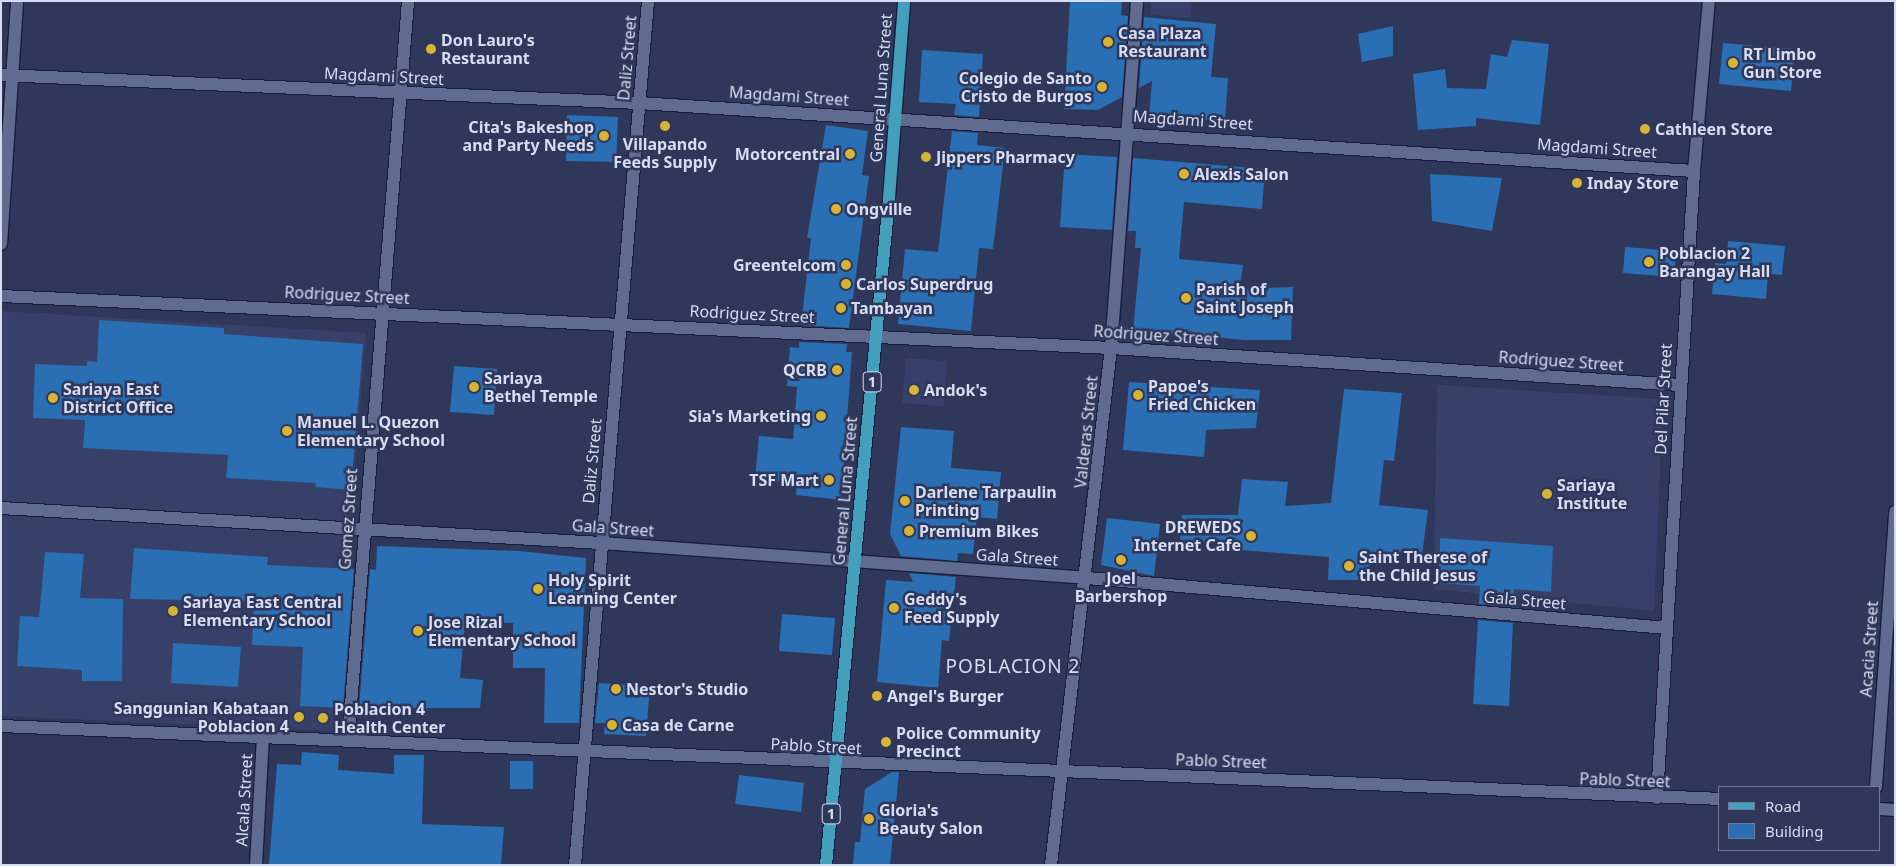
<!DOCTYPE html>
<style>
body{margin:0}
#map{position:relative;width:1896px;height:866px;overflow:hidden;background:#2f385a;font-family:"Noto Sans",sans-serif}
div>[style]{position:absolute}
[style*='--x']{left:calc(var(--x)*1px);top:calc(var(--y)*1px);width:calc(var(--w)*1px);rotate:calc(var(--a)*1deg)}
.built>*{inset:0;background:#364069}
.building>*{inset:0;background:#2a6eb4}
.roads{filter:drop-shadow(1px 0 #171e3e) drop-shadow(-1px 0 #171e3e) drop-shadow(0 1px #171e3e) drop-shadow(0 -1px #171e3e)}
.minor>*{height:12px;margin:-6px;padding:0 6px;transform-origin:6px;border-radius:6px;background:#606b90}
.primary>*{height:12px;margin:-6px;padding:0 6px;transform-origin:6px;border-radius:6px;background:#439fbc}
.dots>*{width:14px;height:14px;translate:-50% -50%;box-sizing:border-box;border:2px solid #2f385a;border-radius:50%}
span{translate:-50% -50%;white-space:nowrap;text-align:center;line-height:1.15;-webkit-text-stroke:5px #2f385a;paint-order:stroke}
.shield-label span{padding:1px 4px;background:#2f385a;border:1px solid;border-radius:4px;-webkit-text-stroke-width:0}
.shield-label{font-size:15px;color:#d6ddf2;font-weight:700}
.poi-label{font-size:16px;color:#d6ddf2;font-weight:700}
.left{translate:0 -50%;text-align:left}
.right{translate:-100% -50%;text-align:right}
.street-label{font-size:16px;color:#d6ddf2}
.quarter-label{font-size:19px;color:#d6ddf2;letter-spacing:1px}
.frame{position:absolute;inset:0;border:2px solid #d6ddf2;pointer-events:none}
.legend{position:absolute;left:1718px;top:786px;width:162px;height:65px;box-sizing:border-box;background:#2f385a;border:1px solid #727a97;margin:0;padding:6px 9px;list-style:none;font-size:15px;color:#d6ddf2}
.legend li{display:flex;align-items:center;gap:10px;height:25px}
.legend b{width:25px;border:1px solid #727a97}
</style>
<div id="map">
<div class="built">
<div style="clip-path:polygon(1151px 1px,1191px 1px,1190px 18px,1150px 15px)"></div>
<div style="clip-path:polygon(1px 311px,366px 333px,334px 731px,1px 716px)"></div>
<div style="clip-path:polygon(906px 358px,947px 361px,944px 406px,902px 403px)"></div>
<div style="clip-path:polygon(1437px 385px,1663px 399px,1654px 611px,1434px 589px)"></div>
</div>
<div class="building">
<div style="clip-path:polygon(1070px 1px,1122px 1px,1121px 15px,1128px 16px,1122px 97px,1098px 110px,1064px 109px)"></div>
<div style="clip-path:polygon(1144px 17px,1216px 24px,1211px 77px,1228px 78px,1225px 121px,1149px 116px,1152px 81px,1139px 88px)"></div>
<div style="clip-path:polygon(1393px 26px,1393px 56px,1362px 62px,1358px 34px)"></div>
<div style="clip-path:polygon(1512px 40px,1549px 44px,1540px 125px,1476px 118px,1476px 126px,1418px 130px,1413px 74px,1445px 69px,1447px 88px,1486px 89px,1491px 54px,1507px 57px)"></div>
<div style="clip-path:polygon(1723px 43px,1795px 49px,1791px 91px,1719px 84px)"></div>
<div style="clip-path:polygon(922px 50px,983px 54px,979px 117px,954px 115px,956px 104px,919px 102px)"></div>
<div style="clip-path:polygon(567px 115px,618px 117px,616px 162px,566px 161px)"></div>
<div style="clip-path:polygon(826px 125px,868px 131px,862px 175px,869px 176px,849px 328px,801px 325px,811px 238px,807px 238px)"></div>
<div style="clip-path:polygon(952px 131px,978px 133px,977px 145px,1005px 148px,993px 249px,979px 248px,971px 331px,898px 324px,905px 249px,938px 252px)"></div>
<div style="clip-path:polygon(1065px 154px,1117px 157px,1112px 230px,1060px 227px)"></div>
<div style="clip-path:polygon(1133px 158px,1265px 169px,1262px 209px,1184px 202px,1179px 259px,1243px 265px,1240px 289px,1293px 287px,1291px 340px,1244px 340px,1133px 330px,1141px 248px,1135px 248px,1136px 231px,1128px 231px)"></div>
<div style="clip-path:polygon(1430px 174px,1502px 178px,1492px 231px,1432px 221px)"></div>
<div style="clip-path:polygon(1728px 241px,1785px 246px,1782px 275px,1768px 274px,1766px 299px,1712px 294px,1715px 263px,1726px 264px)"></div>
<div style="clip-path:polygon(1625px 247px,1676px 251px,1674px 277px,1623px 273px)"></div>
<div style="clip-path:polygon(99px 320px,224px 328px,224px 334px,363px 344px,351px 490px,315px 487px,316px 483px,226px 478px,228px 455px,83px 448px,85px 420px,33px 418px,35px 364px,87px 366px,87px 361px,97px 362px)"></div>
<div style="clip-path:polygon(799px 342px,847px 344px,846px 352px,852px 352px,841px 500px,796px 495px,797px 483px,755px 479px,759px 436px,793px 439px,797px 387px,787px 386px,790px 347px,799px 348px)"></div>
<div style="clip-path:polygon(454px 366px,497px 369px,494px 415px,450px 412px)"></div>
<div style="clip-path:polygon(1129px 382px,1260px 390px,1256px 428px,1206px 430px,1204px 457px,1123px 450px)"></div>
<div style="clip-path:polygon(1344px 389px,1402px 393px,1394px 461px,1384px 460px,1379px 505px,1428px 510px,1422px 555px,1370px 553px,1369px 580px,1328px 580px,1329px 557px,1242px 550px,1242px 543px,1180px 540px,1182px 515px,1238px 515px,1242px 479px,1288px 482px,1285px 506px,1331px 503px)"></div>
<div style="clip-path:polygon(901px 427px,954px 431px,951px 468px,1001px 472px,997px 519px,977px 517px,973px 554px,958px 553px,957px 561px,901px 556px,890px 534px)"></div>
<div style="clip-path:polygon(1107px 518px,1160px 524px,1154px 576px,1101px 565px)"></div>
<div style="clip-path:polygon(1440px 538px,1553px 546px,1551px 592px,1514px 589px,1513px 607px,1479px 604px,1480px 586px,1439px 583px)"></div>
<div style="clip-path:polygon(377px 546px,519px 551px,586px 558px,579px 723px,544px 723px,545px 668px,513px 668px,513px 623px,465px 622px,460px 678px,483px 680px,480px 708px,359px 708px,370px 569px,376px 570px)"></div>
<div style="clip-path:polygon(134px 548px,268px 557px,267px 565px,354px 569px,343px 708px,300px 706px,303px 647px,252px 645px,254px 601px,130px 599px)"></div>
<div style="clip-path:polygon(45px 552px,84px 554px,80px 598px,123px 599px,122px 681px,82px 681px,82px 670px,17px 666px,20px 616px,39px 617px)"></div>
<div style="clip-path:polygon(909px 573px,956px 577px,949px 641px,942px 640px,938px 688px,877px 682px,886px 580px,913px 582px)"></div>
<div style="clip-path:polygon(782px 614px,835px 618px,832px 655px,779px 651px)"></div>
<div style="clip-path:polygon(1478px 620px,1513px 623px,1509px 706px,1473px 704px)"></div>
<div style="clip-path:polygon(173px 643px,241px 647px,238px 687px,171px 683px)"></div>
<div style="clip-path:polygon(599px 683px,650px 686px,646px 736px,604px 734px,605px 723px,595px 723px)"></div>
<div style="clip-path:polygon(302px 752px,339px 755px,338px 770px,394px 774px,394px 755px,424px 755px,422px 824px,504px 827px,501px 865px,269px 865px,277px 764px,301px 765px)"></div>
<div style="clip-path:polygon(510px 761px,533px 761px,533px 789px,510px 789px)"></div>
<div style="clip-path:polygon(892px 772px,899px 772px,890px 865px,853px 865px,855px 842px,860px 842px,865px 789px)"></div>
<div style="clip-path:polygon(739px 775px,804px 783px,801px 812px,735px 804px)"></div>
</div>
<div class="roads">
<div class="minor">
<div style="--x:1;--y:75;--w:639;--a:2.51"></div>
<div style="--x:639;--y:103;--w:1057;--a:3.69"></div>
<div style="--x:1;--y:244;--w:244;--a:-86.2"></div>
<div style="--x:1;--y:296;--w:1111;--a:2.68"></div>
<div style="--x:1111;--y:348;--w:570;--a:3.72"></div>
<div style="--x:1;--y:508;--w:601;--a:3.34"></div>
<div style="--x:601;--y:543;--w:487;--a:4.1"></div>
<div style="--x:1087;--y:578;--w:582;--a:4.93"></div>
<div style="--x:1;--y:726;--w:1721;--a:2.43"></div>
<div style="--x:348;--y:741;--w:742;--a:-85.36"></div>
<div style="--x:1876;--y:787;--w:276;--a:-86"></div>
<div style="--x:1657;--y:798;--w:628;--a:-86.62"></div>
<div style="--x:1694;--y:171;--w:171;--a:-85"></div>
<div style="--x:1880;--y:809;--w:15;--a:4"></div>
<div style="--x:256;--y:865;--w:128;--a:-86.9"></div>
<div style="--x:575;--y:865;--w:867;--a:-85.17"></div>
<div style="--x:1051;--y:865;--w:520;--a:-83.38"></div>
<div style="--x:1111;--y:348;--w:348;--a:-85.7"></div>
</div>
<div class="primary">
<div style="--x:826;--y:865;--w:670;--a:-84.6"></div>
<div style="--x:889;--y:198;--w:198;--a:-85.6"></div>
</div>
</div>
<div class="dots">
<div style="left:1108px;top:42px;background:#d8b434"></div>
<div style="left:431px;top:49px;background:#d8b434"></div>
<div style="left:1733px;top:63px;background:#d8b434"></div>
<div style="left:1102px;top:87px;background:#d8b434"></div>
<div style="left:665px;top:126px;background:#d8b434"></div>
<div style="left:1645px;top:129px;background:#d8b434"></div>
<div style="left:604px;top:136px;background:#d8b434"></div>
<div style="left:850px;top:154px;background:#d8b434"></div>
<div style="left:926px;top:157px;background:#d8b434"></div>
<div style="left:1184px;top:174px;background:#d8b434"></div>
<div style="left:1577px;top:183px;background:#d8b434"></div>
<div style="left:836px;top:209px;background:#d8b434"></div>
<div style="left:1649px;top:262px;background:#d8b434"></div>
<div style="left:846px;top:265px;background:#d8b434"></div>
<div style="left:846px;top:284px;background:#d8b434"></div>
<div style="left:1186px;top:298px;background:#d8b434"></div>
<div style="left:841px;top:308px;background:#d8b434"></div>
<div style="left:837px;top:370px;background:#d8b434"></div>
<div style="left:474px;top:387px;background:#d8b434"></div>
<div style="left:914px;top:390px;background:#d8b434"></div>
<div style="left:1138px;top:395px;background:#d8b434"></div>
<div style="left:53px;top:398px;background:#d8b434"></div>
<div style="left:821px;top:416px;background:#d8b434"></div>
<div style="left:287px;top:431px;background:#d8b434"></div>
<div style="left:829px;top:480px;background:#d8b434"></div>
<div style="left:1547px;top:494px;background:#d8b434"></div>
<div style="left:905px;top:501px;background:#d8b434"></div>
<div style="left:909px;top:531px;background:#d8b434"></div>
<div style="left:1251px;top:536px;background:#d8b434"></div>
<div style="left:1121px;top:560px;background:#d8b434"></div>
<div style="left:1349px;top:566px;background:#d8b434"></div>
<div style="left:538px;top:589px;background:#d8b434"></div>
<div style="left:894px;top:608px;background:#d8b434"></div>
<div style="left:173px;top:611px;background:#d8b434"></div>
<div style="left:418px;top:631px;background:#d8b434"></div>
<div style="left:616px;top:689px;background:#d8b434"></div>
<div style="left:877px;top:696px;background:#d8b434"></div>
<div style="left:299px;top:717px;background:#d8b434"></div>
<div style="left:323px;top:718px;background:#d8b434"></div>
<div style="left:612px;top:725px;background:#d8b434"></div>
<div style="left:886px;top:742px;background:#d8b434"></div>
<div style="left:869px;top:819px;background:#d8b434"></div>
</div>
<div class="shield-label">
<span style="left:872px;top:382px">1</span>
<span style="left:831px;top:814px">1</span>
</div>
<div class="poi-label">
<span class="left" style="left:1118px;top:42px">Casa Plaza<br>Restaurant</span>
<span class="left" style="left:441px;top:49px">Don Lauro's<br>Restaurant</span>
<span class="left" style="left:1743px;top:63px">RT Limbo<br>Gun Store</span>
<span class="right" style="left:1092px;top:87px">Colegio de Santo<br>Cristo de Burgos</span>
<span class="right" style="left:594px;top:136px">Cita's Bakeshop<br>and Party Needs</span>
<span class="left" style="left:1655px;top:129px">Cathleen Store</span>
<span style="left:665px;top:153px">Villapando<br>Feeds Supply</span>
<span class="right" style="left:840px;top:154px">Motorcentral</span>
<span class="left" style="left:936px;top:157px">Jippers Pharmacy</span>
<span class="left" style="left:1194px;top:174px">Alexis Salon</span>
<span class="left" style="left:1587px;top:183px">Inday Store</span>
<span class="left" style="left:846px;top:209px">Ongville</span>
<span class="left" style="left:1659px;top:262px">Poblacion 2<br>Barangay Hall</span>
<span class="right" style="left:836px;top:265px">Greentelcom</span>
<span class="left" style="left:856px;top:284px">Carlos Superdrug</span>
<span class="left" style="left:1196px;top:298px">Parish of<br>Saint Joseph</span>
<span class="left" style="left:851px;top:308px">Tambayan</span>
<span class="right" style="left:827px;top:370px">QCRB</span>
<span class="left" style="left:484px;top:387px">Sariaya<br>Bethel Temple</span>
<span class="left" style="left:1148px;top:395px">Papoe's<br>Fried Chicken</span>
<span class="left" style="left:63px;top:398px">Sariaya East<br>District Office</span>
<span class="left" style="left:924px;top:390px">Andok's</span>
<span class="right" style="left:811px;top:416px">Sia's Marketing</span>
<span class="left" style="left:297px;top:431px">Manuel L. Quezon<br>Elementary School</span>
<span class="right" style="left:819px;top:480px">TSF Mart</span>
<span class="left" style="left:1557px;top:494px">Sariaya<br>Institute</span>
<span class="left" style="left:915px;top:501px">Darlene Tarpaulin<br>Printing</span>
<span class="right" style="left:1241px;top:536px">DREWEDS<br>Internet Cafe</span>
<span class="left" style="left:919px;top:531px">Premium Bikes</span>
<span class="left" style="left:1359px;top:566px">Saint Therese of<br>the Child Jesus</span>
<span style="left:1121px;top:587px">Joel<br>Barbershop</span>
<span class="left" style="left:548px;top:589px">Holy Spirit<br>Learning Center</span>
<span class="left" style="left:904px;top:608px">Geddy's<br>Feed Supply</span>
<span class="left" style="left:183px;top:611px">Sariaya East Central<br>Elementary School</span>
<span class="left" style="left:428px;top:631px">Jose Rizal<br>Elementary School</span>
<span class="left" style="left:626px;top:689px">Nestor's Studio</span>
<span class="left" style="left:887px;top:696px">Angel's Burger</span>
<span class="right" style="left:289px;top:717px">Sanggunian Kabataan<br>Poblacion 4</span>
<span class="left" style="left:334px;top:718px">Poblacion 4<br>Health Center</span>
<span class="left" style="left:622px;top:725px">Casa de Carne</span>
<span class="left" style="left:896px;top:742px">Police Community<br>Precinct</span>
<span class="left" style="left:879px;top:819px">Gloria's<br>Beauty Salon</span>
</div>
<div class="street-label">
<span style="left:627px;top:58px;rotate:-85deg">Daliz Street</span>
<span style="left:384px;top:76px;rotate:3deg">Magdami Street</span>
<span style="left:881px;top:88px;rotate:-86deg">General Luna Street</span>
<span style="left:789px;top:96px;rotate:4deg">Magdami Street</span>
<span style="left:1193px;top:120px;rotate:4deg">Magdami Street</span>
<span style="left:1597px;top:148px;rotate:4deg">Magdami Street</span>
<span style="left:347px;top:295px;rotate:3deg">Rodriguez Street</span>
<span style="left:752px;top:314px;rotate:3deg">Rodriguez Street</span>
<span style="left:1156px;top:335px;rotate:4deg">Rodriguez Street</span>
<span style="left:1561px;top:361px;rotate:4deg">Rodriguez Street</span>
<span style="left:1663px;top:399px;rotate:-87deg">Del Pilar Street</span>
<span style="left:1086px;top:432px;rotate:-84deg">Valderas Street</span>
<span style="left:592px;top:461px;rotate:-85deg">Daliz Street</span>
<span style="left:845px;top:491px;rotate:-85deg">General Luna Street</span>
<span style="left:348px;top:519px;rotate:-86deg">Gomez Street</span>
<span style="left:613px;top:528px;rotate:4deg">Gala Street</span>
<span style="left:1017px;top:557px;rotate:4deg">Gala Street</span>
<span style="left:1525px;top:600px;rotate:5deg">Gala Street</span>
<span style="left:1869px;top:649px;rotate:-86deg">Acacia Street</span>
<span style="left:816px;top:746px;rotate:3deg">Pablo Street</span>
<span style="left:1221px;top:761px;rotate:2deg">Pablo Street</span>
<span style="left:1625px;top:780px;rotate:2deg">Pablo Street</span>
<span style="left:244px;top:800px;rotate:-87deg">Alcala Street</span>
</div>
<div class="quarter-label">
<span style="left:1013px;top:667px">POBLACION 2</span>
</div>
<div class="frame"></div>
<ul class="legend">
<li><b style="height:6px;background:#439fbc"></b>Road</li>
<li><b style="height:14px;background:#2a6eb4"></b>Building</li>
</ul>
</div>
